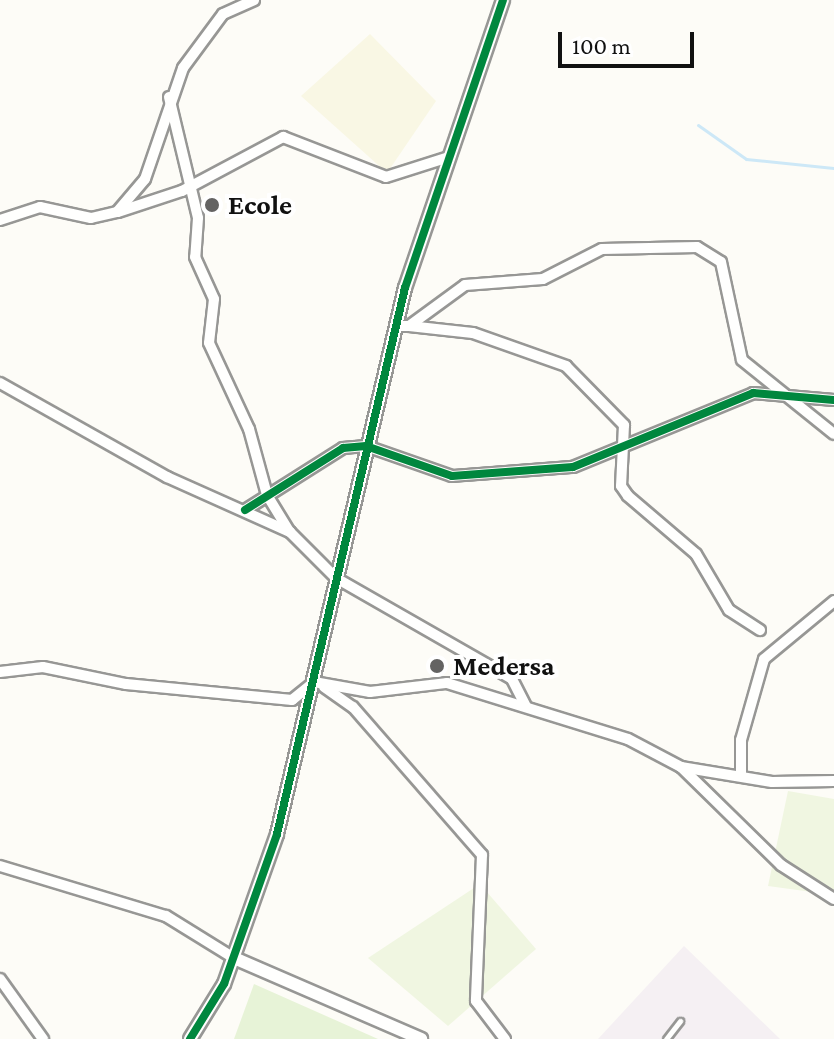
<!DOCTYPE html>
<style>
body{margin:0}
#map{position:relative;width:834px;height:1039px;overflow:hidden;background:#fdfcf7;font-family:"Crimson Pro",serif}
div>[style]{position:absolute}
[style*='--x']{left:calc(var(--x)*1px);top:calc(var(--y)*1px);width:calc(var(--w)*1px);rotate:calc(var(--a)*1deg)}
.industrial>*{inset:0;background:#f5f0f3}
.farmland>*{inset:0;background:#f9f7e4}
.green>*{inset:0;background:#e7f3d7}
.pitch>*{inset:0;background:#f0f6e1}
.stream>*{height:3px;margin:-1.5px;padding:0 1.5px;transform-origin:1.5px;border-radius:1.5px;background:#cde8f7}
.roads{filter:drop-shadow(2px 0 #979795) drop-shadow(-2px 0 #979795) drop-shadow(0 2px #979795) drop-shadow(0 -2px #979795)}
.service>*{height:5px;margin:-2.5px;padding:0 2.5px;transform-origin:2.5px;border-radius:2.5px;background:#fffffe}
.minor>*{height:10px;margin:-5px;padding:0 5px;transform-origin:5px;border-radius:5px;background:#fffffe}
.tertiary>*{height:12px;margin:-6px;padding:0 6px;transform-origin:6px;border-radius:6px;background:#fffffe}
.cycleway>*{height:8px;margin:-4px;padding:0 4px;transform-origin:4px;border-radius:4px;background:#00873e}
.dots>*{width:22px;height:22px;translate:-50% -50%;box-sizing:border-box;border:4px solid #fff;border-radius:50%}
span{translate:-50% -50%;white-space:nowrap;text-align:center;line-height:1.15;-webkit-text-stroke:8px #fff;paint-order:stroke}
.poi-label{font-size:28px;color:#111;font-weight:700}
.left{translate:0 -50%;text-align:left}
.scale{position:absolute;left:558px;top:32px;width:136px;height:36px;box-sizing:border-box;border:4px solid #111;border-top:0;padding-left:10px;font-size:24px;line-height:28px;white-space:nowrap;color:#111;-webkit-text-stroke:6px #fff;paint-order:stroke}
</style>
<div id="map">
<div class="industrial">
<div style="clip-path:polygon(684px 946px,780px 1039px,598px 1039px)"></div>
</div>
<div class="farmland">
<div style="clip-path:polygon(370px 34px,436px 101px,387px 173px,301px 96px)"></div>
</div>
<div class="green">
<div style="clip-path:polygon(254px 984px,378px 1039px,234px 1039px)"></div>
</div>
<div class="pitch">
<div style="clip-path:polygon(788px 791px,834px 799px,834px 895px,768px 886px)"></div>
<div style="clip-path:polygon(480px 884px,536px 949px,448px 1026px,368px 958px)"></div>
</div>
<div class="stream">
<div style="--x:698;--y:125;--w:59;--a:35.3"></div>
<div style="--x:746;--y:159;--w:88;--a:5.8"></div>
</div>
<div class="roads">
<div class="service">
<div style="--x:666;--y:1039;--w:23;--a:-52"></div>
</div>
<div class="minor">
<div style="--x:169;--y:97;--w:124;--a:76.5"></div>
<div style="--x:198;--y:218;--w:39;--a:94"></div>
<div style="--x:195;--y:257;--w:46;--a:65.7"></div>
<div style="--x:214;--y:299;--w:44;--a:96.5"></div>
<div style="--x:209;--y:343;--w:95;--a:65.1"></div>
<div style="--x:249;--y:429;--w:68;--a:74.7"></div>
<div style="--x:267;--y:495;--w:42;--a:58.6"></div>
<div style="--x:118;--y:212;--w:67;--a:-18.2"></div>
<div style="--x:182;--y:191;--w:115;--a:-28.1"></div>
<div style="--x:283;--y:137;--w:110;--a:21.2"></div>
<div style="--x:386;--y:177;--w:66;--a:-17.6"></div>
<div style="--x:0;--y:220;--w:42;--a:-18"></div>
<div style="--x:40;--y:207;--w:52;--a:12.2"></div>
<div style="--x:91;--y:218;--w:27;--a:-13"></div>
<div style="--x:117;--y:212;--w:43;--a:-49.7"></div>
<div style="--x:145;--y:179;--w:117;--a:-71.1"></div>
<div style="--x:183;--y:68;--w:67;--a:-53.5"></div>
<div style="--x:223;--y:14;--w:34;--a:-24"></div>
<div style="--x:396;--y:326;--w:13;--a:0"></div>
<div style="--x:409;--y:326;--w:69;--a:-36.2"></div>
<div style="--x:465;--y:285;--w:78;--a:-4.4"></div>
<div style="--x:543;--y:279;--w:66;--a:-27"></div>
<div style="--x:602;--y:249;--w:95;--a:-1.2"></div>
<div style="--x:697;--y:247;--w:28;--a:32"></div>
<div style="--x:721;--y:262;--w:100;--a:77.9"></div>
<div style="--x:742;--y:360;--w:118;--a:38.8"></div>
<div style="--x:409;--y:326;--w:64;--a:6.2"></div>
<div style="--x:473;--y:333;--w:99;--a:19.5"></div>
<div style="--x:566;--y:366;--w:83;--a:45.5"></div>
<div style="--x:624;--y:425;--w:61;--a:92.8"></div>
<div style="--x:621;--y:486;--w:12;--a:55"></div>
<div style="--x:628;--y:496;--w:89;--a:40.5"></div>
<div style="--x:696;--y:554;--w:65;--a:59.5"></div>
<div style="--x:729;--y:610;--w:37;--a:33"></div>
<div style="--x:0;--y:383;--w:192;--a:29.4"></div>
<div style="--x:167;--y:477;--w:135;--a:24.1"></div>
<div style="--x:290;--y:532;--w:65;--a:45"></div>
<div style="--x:336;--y:578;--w:203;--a:29.8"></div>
<div style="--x:512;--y:679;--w:31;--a:63"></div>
<div style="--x:245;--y:510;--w:116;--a:-32.3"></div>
<div style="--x:343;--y:448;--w:23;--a:-5"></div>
<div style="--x:366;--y:446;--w:91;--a:19.2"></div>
<div style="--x:452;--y:476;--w:121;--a:-4.3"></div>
<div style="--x:573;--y:467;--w:195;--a:-22.3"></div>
<div style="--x:753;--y:393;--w:81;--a:4.9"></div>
<div style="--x:0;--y:672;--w:43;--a:-6.6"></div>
<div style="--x:43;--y:667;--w:85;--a:11.6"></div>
<div style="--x:126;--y:684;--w:167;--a:5.5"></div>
<div style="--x:292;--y:700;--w:26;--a:-39"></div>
<div style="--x:314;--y:682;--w:57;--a:10.1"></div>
<div style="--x:370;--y:692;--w:78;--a:-6.7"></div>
<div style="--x:447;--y:683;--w:189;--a:17.2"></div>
<div style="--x:628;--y:739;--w:60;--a:27.8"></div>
<div style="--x:681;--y:767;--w:92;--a:9.4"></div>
<div style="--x:772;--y:782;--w:62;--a:-0.9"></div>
<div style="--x:324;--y:687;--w:35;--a:35"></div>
<div style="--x:353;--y:707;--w:196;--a:48.9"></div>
<div style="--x:482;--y:855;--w:146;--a:92.4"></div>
<div style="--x:476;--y:1001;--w:48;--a:52.7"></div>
<div style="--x:681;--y:767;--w:140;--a:44.4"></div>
<div style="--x:781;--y:865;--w:63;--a:32.7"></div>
<div style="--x:741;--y:776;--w:36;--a:-90"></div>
<div style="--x:741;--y:740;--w:84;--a:-74.1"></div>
<div style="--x:764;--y:659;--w:91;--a:-39.6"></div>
<div style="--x:0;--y:866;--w:173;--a:16.8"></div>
<div style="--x:166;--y:916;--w:80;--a:31.7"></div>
<div style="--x:0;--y:979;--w:74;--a:54.4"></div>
</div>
<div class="tertiary">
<div style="--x:234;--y:958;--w:204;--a:23.4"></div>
<div style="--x:190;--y:1039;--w:65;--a:-58.3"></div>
<div style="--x:224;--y:984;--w:159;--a:-70.5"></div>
<div style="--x:277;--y:834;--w:561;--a:-76.81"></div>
<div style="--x:405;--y:288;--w:304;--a:-71.2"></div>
</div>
</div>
<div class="cycleway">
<div style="--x:245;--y:510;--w:116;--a:-32.3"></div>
<div style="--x:343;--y:448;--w:23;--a:-5"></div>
<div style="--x:366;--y:446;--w:91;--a:19.2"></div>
<div style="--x:452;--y:476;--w:121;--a:-4.3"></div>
<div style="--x:573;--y:467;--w:195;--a:-22.3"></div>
<div style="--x:753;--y:393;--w:81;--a:4.9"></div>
<div style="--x:190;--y:1039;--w:65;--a:-58.3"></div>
<div style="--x:224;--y:984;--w:159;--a:-70.5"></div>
<div style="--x:277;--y:834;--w:561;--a:-76.81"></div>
<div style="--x:405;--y:288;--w:304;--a:-71.2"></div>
</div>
<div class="dots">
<div style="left:212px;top:205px;background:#646362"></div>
<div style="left:437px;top:666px;background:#646362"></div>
</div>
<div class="poi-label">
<span class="left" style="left:228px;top:205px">Ecole</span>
<span class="left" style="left:453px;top:666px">Medersa</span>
</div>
<div class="scale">100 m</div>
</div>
